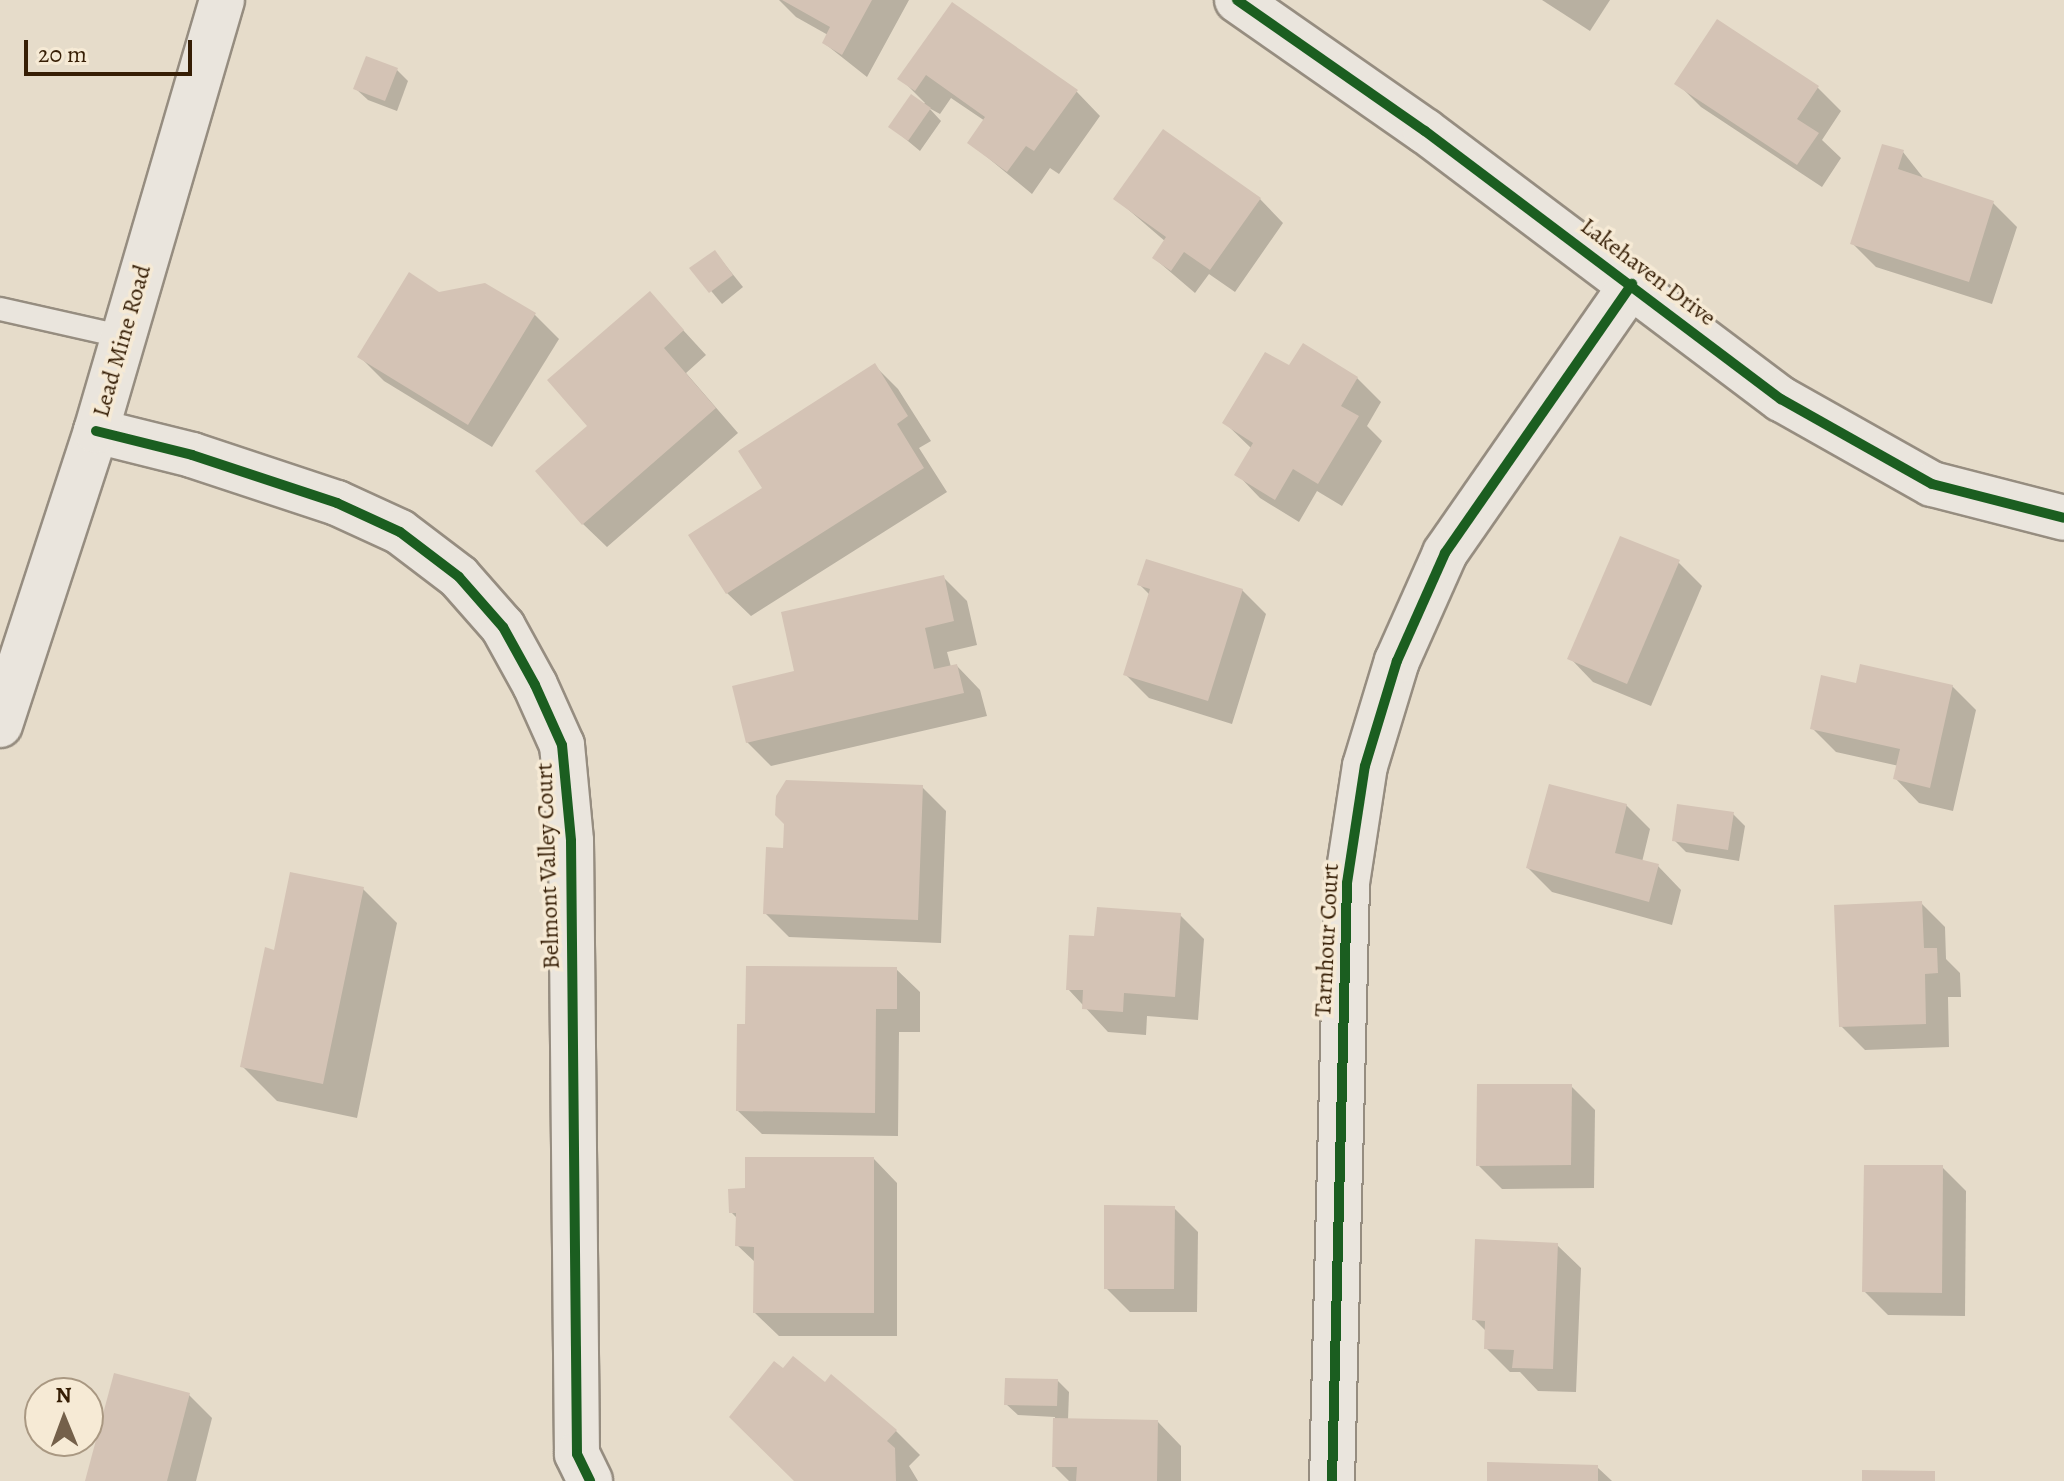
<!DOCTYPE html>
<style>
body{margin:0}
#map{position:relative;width:2064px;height:1481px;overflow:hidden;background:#e6dcca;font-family:Alegreya,serif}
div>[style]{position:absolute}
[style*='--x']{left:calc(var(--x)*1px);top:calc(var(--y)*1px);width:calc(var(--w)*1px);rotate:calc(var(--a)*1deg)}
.shadow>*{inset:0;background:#0003}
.building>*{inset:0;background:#d4c3b5}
.roads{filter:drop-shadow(2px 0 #968d80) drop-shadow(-2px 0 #968d80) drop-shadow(0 2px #968d80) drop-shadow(0 -2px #968d80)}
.service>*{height:22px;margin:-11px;padding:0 11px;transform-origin:11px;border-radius:11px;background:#eae5dd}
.minor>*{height:44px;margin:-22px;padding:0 22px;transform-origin:22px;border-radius:22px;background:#eae5dd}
.secondary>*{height:44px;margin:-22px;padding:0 22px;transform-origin:22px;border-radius:22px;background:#eae5dd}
.cycleway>*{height:10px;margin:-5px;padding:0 5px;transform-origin:5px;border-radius:5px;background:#1b5e20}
span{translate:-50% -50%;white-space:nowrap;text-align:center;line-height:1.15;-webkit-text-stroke:7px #f6ead5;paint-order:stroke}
.street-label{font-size:24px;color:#361e05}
.north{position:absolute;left:24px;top:1377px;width:80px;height:80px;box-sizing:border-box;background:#f6ead5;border:2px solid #a99882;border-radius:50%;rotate:359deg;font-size:22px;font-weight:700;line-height:32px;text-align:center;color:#361e05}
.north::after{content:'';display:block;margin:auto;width:28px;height:36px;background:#74604a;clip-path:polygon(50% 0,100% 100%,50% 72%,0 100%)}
.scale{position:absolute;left:24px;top:40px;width:168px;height:36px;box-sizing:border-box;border:4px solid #361e05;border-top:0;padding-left:10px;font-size:24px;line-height:28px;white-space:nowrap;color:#361e05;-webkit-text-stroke:6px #f6ead5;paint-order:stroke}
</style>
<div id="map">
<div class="shadow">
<div style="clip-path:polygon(779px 0,909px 0,867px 77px,824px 43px,828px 35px,796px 17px)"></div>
<div style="clip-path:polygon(1542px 0,1610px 0,1590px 31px)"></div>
<div style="clip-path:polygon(952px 4px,1077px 92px,1100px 116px,1059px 174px,1050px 168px,1032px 194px,970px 143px,985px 121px,951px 98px,940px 114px,929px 108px,941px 121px,920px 151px,891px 127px,925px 103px,900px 78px)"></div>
<div style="clip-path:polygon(397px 70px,408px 81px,397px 111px,368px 100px,356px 89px)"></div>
<div style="clip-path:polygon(1677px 83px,1817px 87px,1841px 111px,1822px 140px,1841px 158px,1822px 187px,1701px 107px)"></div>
<div style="clip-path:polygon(1903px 152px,1925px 180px,1993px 203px,2017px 227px,1992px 304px,1876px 267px,1852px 243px)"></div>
<div style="clip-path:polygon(1116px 199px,1260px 199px,1283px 223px,1235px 292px,1209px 274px,1195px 293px,1154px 258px,1166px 242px)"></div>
<div style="clip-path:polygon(715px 252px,743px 287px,722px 304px,692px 268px)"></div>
<div style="clip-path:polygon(484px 285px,535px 315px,559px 339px,492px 447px,384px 381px,360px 357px,439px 294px)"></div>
<div style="clip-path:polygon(650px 294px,706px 355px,686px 373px,738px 433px,607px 547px,583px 524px,590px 426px)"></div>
<div style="clip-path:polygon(1303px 345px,1357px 378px,1381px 402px,1367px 426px,1382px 441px,1342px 506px,1317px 491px,1299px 522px,1260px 498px,1237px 474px,1252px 449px,1224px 422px,1289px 368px)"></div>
<div style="clip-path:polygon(875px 366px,898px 389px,931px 441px,919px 448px,947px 492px,751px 616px,727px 593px,765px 489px)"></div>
<div style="clip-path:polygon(1678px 562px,1702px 586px,1651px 706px,1593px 682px,1570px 658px)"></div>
<div style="clip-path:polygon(943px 577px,967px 601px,977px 645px,947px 652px,951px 667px,957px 666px,980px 690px,987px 716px,771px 766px,747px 742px)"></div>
<div style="clip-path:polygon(1139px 584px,1242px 590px,1266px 614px,1232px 724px,1149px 698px,1125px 674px,1150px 595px)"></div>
<div style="clip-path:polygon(1858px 685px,1952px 686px,1976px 710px,1953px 811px,1919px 803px,1896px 779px,1899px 766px,1836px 752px,1812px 728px)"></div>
<div style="clip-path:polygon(922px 787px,946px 811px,941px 943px,789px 937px,765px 913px,785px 850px)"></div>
<div style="clip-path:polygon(1626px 805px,1650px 829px,1642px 862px,1658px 866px,1681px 890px,1672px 925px,1552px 892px,1528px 868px)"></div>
<div style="clip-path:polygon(1733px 814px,1745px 826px,1739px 861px,1686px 852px,1674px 840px)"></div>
<div style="clip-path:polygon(363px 889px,397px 923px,357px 1118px,277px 1101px,242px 1066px,276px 952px)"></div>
<div style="clip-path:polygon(1921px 903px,1945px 927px,1946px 959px,1960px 973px,1961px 997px,1948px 997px,1949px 1047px,1865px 1050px,1841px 1026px)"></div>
<div style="clip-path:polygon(1180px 915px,1204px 939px,1198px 1020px,1147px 1016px,1146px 1035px,1108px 1032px,1068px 989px,1096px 938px)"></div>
<div style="clip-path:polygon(896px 969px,920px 992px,920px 1032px,899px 1032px,898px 1136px,762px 1134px,738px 1111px,747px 1026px)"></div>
<div style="clip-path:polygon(1571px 1086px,1595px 1110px,1594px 1188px,1502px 1189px,1478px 1165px)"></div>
<div style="clip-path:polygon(874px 1159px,897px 1183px,897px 1336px,779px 1336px,755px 1313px,756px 1263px,737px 1245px,738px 1219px,731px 1212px,747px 1190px)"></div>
<div style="clip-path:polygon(1942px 1167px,1966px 1191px,1965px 1316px,1888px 1315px,1864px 1291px)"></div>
<div style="clip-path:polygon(1174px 1208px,1198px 1232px,1197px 1312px,1130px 1312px,1106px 1288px)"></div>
<div style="clip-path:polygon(1557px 1245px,1581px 1268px,1576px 1392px,1538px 1391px,1520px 1372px,1510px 1372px,1486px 1348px,1487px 1332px,1474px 1319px)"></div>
<div style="clip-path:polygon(783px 1371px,896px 1431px,920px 1455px,909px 1466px,918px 1481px,797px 1481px)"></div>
<div style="clip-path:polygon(1057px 1380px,1069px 1392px,1068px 1420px,1158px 1422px,1181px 1446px,1181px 1481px,1069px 1481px,1054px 1466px,1055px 1417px,1018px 1415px,1006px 1404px)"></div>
<div style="clip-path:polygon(189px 1395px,212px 1418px,196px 1481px,88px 1481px)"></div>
<div style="clip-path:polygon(1597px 1467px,1612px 1481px,1489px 1481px)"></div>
</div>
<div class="building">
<div style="clip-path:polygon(782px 0,872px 0,842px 55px,822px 43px,830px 27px)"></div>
<div style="clip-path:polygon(952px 2px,1078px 90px,1034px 151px,1026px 146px,1007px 172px,967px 143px,985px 117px,926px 75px,915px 91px,897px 79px)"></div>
<div style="clip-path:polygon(1717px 19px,1819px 86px,1797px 119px,1819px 133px,1797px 165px,1674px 84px)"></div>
<div style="clip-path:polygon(366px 56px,398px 68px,385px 101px,353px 89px)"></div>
<div style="clip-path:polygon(911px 94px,931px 108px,908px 141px,888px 127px)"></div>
<div style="clip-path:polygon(1163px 129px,1261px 198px,1210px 270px,1184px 252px,1171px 271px,1152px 258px,1166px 237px,1113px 199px)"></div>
<div style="clip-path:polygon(1882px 144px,1904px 150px,1898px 169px,1994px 201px,1969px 282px,1850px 244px)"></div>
<div style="clip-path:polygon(715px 250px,733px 275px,709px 293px,689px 268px)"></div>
<div style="clip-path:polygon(409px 272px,439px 292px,485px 283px,536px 313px,468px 425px,357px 357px)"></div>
<div style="clip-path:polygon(650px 291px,684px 330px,664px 348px,716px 408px,582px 525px,535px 471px,587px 426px,547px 380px)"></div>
<div style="clip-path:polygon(1303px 343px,1358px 377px,1341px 406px,1359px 416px,1318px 484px,1293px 469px,1275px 500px,1234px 475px,1253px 443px,1222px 423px,1265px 352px,1289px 365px)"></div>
<div style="clip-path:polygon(875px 363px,908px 416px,897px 424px,924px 468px,726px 594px,688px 535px,762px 488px,738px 451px)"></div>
<div style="clip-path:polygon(1620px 536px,1680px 560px,1627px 684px,1567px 659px)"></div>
<div style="clip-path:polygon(1146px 559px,1243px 589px,1208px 701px,1123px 675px,1150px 589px,1137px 585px)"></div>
<div style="clip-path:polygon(944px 575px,954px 621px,925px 628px,934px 669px,957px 664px,964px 693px,746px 743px,732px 686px,794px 671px,781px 612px)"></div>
<div style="clip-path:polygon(1860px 664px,1953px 685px,1930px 788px,1893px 779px,1900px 749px,1810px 729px,1821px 675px,1856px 683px)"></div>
<div style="clip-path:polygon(786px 780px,923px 785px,918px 920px,763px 914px,766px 847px,783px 848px,784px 824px,775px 815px,776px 796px)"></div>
<div style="clip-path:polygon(1549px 784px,1627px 804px,1615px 853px,1659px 864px,1649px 902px,1526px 868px)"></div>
<div style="clip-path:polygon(1677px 804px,1734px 812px,1728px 850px,1672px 841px)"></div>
<div style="clip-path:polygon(290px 872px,364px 887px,323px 1084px,240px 1067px,265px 947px,274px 950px)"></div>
<div style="clip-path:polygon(1922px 901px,1924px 948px,1937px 948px,1938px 973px,1925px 974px,1926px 1024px,1839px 1027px,1834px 905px)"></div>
<div style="clip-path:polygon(1097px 907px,1181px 913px,1175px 997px,1124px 993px,1123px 1012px,1082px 1009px,1083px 990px,1066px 990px,1069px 935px,1094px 936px)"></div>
<div style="clip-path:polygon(746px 966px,897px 967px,897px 1009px,876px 1009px,875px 1113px,736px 1111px,737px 1024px,745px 1024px)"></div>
<div style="clip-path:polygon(1477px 1084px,1572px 1084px,1571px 1165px,1476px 1166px)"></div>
<div style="clip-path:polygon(745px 1157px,874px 1157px,874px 1313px,753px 1313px,754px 1247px,735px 1246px,736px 1213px,729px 1213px,728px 1189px,745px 1188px)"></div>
<div style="clip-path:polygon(1864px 1165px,1943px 1165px,1942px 1293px,1862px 1292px)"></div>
<div style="clip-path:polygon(1104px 1205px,1175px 1206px,1174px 1289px,1104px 1289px)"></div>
<div style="clip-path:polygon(1475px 1239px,1558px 1243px,1553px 1369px,1512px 1368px,1514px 1350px,1484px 1349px,1485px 1321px,1472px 1320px)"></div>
<div style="clip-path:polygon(793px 1356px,825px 1382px,831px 1374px,897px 1430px,887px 1441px,895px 1448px,896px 1481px,794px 1481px,729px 1417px,774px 1361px,783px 1368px)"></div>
<div style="clip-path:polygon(114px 1373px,190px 1393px,167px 1481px,85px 1481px)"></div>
<div style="clip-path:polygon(1005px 1378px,1058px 1379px,1057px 1406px,1004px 1405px)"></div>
<div style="clip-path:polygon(1053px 1418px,1158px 1420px,1157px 1481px,1076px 1481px,1077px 1467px,1052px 1467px)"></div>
<div style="clip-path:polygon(1487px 1462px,1598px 1465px,1598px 1481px,1487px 1481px)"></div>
<div style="clip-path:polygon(1862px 1470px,1935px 1471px,1935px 1481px,1862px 1481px)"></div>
</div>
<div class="roads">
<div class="service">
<div style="--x:0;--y:309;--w:127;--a:12.7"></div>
</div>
<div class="minor">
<div style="--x:1237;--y:0;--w:229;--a:34.9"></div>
<div style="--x:1425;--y:131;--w:446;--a:37"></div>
<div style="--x:1781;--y:399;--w:173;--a:29.4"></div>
<div style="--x:1932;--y:484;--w:136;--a:14.4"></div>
<div style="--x:96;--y:431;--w:99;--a:14"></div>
<div style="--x:192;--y:455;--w:153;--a:18.3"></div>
<div style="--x:337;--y:503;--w:69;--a:24.7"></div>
<div style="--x:400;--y:532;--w:74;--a:37.3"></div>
<div style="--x:459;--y:577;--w:67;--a:48.7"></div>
<div style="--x:503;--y:627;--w:66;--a:61.1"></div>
<div style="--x:535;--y:685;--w:66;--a:65.8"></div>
<div style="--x:562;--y:745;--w:96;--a:84.6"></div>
<div style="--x:571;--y:841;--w:613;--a:89.44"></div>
<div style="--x:577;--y:1454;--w:30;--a:64"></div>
<div style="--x:1332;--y:1481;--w:598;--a:-88.56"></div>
<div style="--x:1347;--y:883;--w:118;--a:-81.3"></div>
<div style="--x:1365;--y:766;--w:110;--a:-73.1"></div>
<div style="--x:1397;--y:661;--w:118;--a:-66"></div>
<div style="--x:1445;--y:553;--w:328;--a:-55.2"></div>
</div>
<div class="secondary">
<div style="--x:0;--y:725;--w:309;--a:-71.9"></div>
<div style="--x:96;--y:431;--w:449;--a:-73.7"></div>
</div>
</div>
<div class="cycleway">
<div style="--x:1237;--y:0;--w:229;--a:34.9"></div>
<div style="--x:1425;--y:131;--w:446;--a:37"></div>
<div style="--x:1781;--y:399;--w:173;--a:29.4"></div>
<div style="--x:1932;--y:484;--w:136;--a:14.4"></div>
<div style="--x:96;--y:431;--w:99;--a:14"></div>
<div style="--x:192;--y:455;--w:153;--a:18.3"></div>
<div style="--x:337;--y:503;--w:69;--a:24.7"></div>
<div style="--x:400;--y:532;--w:74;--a:37.3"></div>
<div style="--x:459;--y:577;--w:67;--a:48.7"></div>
<div style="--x:503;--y:627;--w:66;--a:61.1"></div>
<div style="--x:535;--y:685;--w:66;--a:65.8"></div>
<div style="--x:562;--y:745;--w:96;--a:84.6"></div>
<div style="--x:571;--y:841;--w:613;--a:89.44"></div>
<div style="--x:577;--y:1454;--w:30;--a:64"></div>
<div style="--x:1332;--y:1481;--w:598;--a:-88.56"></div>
<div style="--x:1347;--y:883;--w:118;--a:-81.3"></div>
<div style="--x:1365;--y:766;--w:110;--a:-73.1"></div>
<div style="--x:1397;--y:661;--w:118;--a:-66"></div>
<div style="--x:1445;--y:553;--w:328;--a:-55.2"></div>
</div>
<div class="street-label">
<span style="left:1648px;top:272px;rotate:37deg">Lakehaven Drive</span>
<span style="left:122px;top:341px;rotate:-74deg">Lead Mine Road</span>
<span style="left:548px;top:866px;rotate:-92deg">Belmont Valley Court</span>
<span style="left:1327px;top:940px;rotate:-87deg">Tarnhour Court</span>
</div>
<div class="north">N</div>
<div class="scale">20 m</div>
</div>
